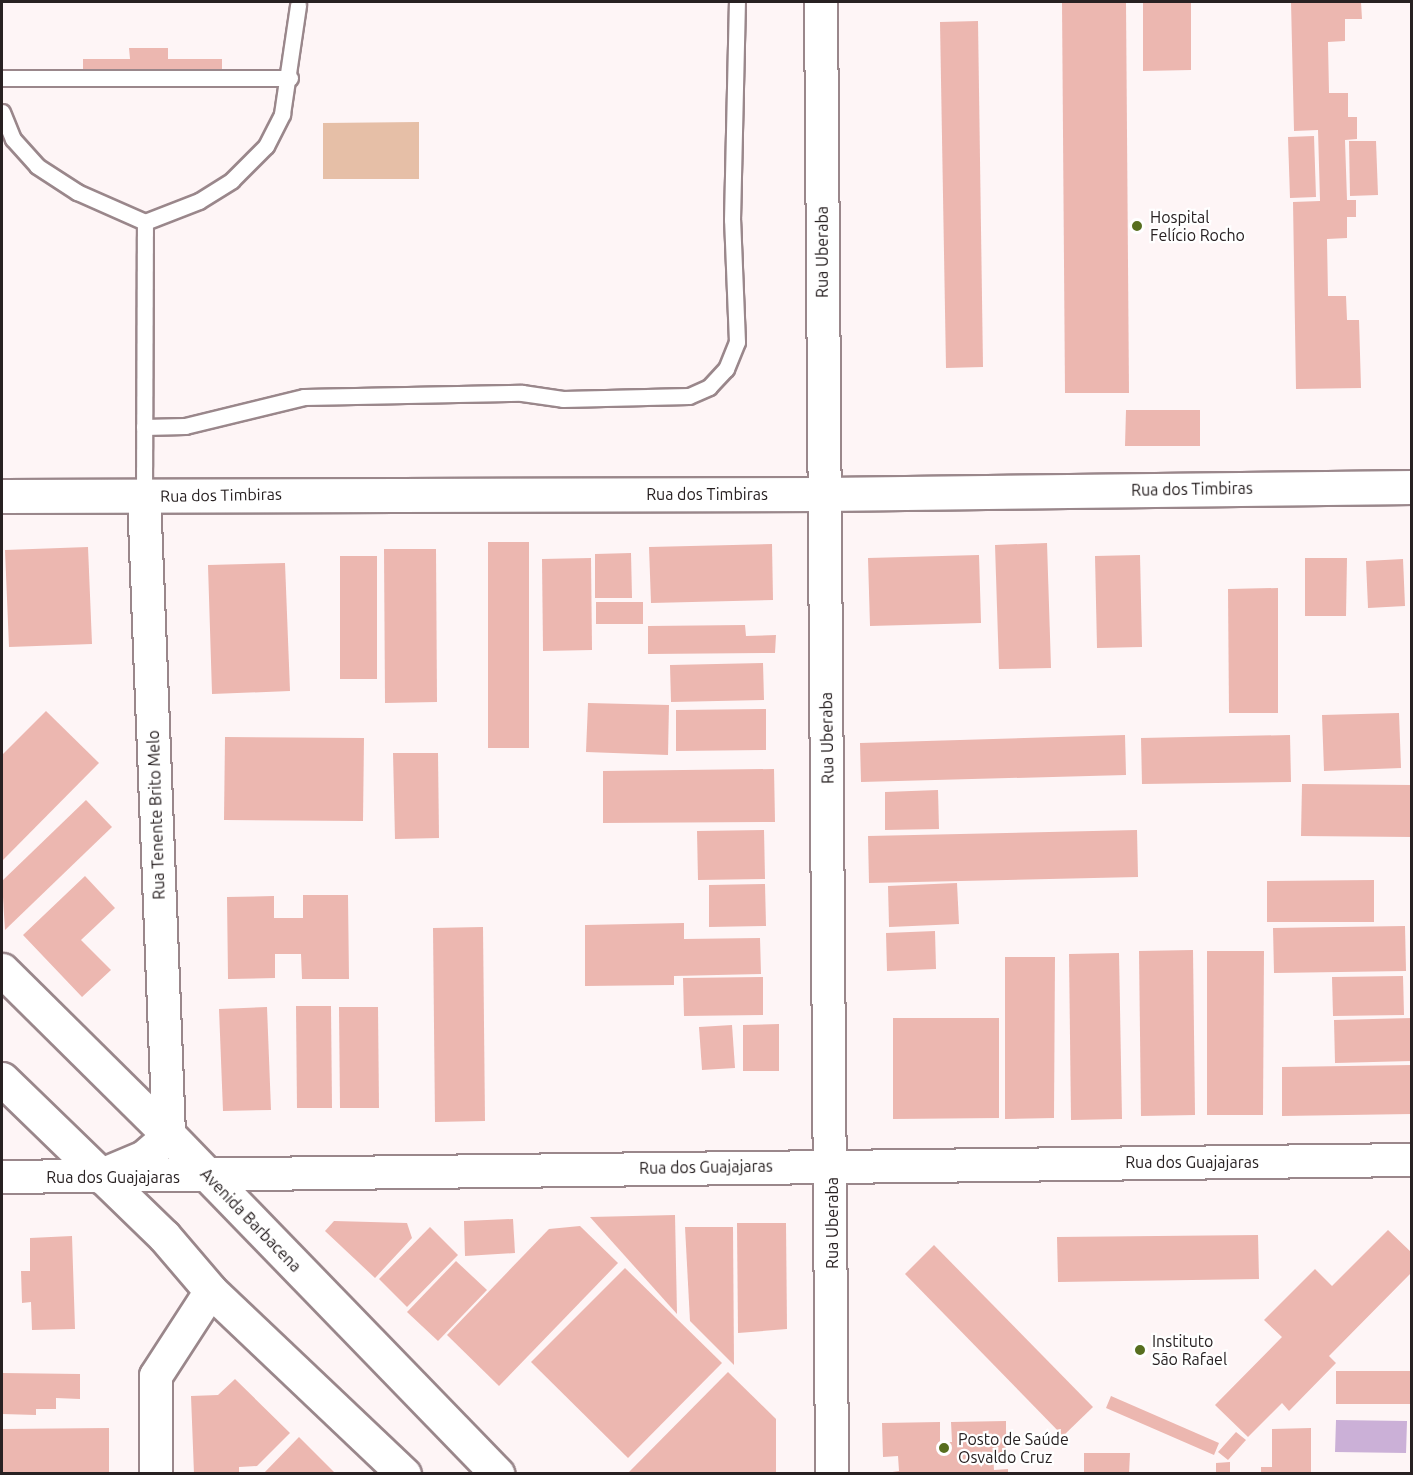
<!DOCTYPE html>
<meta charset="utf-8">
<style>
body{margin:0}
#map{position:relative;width:1413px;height:1475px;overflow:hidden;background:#fef5f6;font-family:Ubuntu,sans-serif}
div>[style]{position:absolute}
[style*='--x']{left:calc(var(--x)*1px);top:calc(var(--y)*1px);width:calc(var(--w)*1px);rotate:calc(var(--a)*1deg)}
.green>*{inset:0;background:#e6bfa7}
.water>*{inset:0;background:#cbb0d7}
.building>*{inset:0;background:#ecb7b0}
.roads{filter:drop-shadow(2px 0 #9a878b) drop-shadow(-2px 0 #9a878b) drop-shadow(0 2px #9a878b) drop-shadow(0 -2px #9a878b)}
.service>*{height:15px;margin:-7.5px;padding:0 7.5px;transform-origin:7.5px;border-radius:7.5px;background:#fff}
.minor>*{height:32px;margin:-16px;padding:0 16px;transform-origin:16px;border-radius:16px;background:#fff}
.tertiary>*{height:33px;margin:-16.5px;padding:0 16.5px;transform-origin:16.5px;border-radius:16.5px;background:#fff}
.secondary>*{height:33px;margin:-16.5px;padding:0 16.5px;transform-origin:16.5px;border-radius:16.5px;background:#fff}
.dots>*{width:16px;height:16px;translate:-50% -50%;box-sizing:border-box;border:3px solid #fff;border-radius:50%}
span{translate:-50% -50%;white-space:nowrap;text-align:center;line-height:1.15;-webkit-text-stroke:4.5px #fff;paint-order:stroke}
.poi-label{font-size:16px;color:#282122}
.left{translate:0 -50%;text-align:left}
.street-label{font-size:16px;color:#282122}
.frame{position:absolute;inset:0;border:3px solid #282122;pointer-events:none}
</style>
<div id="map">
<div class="green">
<div style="clip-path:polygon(419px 122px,419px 179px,323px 179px,323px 123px)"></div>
</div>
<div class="water">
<div style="clip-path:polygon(1336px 1420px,1407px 1421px,1406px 1453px,1335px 1452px)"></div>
</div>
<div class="building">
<div style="clip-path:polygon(1062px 2px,1126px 2px,1129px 393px,1065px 393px)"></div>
<div style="clip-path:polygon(1143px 2px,1191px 2px,1191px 70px,1143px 71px)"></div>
<div style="clip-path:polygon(1291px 2px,1361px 2px,1362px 19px,1345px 19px,1345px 41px,1328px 42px,1329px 93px,1348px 93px,1348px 117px,1357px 117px,1357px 139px,1345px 140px,1347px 200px,1356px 200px,1356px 217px,1347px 217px,1347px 238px,1327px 239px,1328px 296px,1346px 296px,1347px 320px,1359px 320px,1361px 388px,1296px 389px,1293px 202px,1320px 201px,1318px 130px,1294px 131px)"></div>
<div style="clip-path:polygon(978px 21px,983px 367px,946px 368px,940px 22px)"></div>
<div style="clip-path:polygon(129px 48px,168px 48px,168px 59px,222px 59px,222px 72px,83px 72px,83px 59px,130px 59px)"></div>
<div style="clip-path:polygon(1314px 136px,1316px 197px,1290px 198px,1288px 137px)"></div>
<div style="clip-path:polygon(1349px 141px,1376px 141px,1378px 195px,1350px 196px)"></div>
<div style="clip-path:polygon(1126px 410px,1200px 410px,1200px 446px,1125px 446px)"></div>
<div style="clip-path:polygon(488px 542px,529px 542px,529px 748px,488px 748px)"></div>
<div style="clip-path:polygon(1047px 543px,1051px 668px,999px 669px,995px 545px)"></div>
<div style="clip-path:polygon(772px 544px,773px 600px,651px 603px,649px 547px)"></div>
<div style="clip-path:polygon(88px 547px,92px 644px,9px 647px,5px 550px)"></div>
<div style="clip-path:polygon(384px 549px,436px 549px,437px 702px,385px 703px)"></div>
<div style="clip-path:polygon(631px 553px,632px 598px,595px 598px,595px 554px)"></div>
<div style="clip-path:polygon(979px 555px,981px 623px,870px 626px,868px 558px)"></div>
<div style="clip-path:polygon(1140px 555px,1142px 647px,1097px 648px,1095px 556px)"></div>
<div style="clip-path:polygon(340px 556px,377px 556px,377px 679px,340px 679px)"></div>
<div style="clip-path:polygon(591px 558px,592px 650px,543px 651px,542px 559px)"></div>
<div style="clip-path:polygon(1305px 558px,1347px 558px,1346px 616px,1305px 616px)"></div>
<div style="clip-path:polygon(1403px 559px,1405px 606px,1368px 608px,1366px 561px)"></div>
<div style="clip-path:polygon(285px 563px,290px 691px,212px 694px,208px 565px)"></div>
<div style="clip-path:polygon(1278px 588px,1278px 713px,1229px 713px,1228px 589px)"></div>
<div style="clip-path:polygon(596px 602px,643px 602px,643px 624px,596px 624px)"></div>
<div style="clip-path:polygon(745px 625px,746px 636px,776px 635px,775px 653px,648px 654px,648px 626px)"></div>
<div style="clip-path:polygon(763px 663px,764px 700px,671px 702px,670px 665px)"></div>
<div style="clip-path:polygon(588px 703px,669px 705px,668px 755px,586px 752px)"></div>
<div style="clip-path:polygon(766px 709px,766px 750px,676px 751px,676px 710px)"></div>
<div style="clip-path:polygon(46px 711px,99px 763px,2px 861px,2px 755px)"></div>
<div style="clip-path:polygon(1399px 713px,1401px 768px,1324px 771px,1322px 715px)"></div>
<div style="clip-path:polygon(1125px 735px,1126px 775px,861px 782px,860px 743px)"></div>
<div style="clip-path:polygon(1290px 735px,1291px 782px,1142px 784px,1141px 738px)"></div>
<div style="clip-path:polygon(225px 737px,364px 738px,363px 821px,224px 820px)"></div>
<div style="clip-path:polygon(393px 753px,438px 753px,439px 838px,395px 839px)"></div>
<div style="clip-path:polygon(774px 769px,775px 822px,603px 823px,603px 771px)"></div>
<div style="clip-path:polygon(1302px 784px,1412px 785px,1412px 837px,1301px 836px)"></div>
<div style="clip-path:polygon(938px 790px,939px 829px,885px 830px,885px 792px)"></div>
<div style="clip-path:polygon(86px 800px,112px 827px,5px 930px,2px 881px)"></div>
<div style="clip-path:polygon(764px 830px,765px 879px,698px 880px,697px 831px)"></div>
<div style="clip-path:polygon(1137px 830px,1138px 877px,869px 883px,868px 836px)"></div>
<div style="clip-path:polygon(85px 876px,115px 908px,81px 940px,111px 970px,82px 997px,23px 935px)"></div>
<div style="clip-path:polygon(1374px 880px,1374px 922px,1267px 922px,1267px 881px)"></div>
<div style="clip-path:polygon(957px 883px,959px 924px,889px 927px,888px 886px)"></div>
<div style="clip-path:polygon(765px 884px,766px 926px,709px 927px,709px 885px)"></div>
<div style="clip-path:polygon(303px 895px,348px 895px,349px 979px,302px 979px,301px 954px,275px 954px,275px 978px,228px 979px,227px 897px,274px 896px,274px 918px,303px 918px)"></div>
<div style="clip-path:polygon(684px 923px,684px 939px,760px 938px,761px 974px,674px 976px,674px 985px,585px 986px,585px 925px)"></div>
<div style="clip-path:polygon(1405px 926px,1406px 971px,1274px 973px,1273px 928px)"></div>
<div style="clip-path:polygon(483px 927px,485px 1121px,435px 1122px,433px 928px)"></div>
<div style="clip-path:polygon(935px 931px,936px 969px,887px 971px,886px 933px)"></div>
<div style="clip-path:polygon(1193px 950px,1195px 1115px,1141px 1116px,1139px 951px)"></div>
<div style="clip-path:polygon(1207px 951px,1264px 951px,1263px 1115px,1207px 1115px)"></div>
<div style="clip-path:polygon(1119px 953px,1122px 1119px,1071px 1120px,1069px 954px)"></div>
<div style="clip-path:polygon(1005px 957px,1055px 957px,1054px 1118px,1005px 1119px)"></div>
<div style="clip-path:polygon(1403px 976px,1404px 1015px,1333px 1016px,1332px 977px)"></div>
<div style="clip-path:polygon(763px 977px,763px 1015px,684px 1016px,683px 978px)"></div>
<div style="clip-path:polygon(296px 1006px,331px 1006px,332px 1108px,297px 1108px)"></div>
<div style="clip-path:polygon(267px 1007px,271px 1110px,223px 1111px,219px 1009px)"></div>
<div style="clip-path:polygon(339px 1007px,378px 1007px,379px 1108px,340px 1108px)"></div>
<div style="clip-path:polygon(893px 1018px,999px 1018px,999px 1118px,893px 1119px)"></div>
<div style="clip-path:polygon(1412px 1018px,1412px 1061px,1335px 1063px,1334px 1020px)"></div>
<div style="clip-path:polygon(779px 1024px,779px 1071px,743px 1071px,743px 1025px)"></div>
<div style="clip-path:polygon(732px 1025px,735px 1068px,702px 1070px,699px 1027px)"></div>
<div style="clip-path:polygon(1412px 1065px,1412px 1114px,1282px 1116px,1282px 1067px)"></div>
<div style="clip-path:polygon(675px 1215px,677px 1314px,590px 1217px)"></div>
<div style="clip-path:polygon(513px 1219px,515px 1253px,465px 1256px,464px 1221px)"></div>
<div style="clip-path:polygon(334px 1221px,407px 1223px,412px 1238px,375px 1278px,325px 1231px)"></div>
<div style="clip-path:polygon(737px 1223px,786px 1223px,787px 1329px,738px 1333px)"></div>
<div style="clip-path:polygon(580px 1226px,618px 1263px,499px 1386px,447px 1335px,549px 1229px)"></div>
<div style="clip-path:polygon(430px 1227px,458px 1255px,407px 1307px,379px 1279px)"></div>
<div style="clip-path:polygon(685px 1227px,733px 1227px,734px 1365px,690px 1321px)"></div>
<div style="clip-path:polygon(1388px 1230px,1412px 1253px,1412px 1272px,1329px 1356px,1336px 1363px,1289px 1411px,1282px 1403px,1248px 1437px,1215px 1405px,1282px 1337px,1264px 1320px,1315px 1269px,1332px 1286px)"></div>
<div style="clip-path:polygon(1258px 1235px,1259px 1279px,1058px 1282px,1057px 1237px)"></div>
<div style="clip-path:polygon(72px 1236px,75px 1329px,32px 1330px,31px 1302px,22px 1303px,21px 1271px,30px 1271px,30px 1238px)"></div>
<div style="clip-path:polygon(934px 1245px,1093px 1407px,1063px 1436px,905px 1274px)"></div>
<div style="clip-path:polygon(456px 1261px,487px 1290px,438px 1341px,407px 1312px)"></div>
<div style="clip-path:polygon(625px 1268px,722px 1363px,628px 1458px,531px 1362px)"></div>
<div style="clip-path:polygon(1336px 1371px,1412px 1371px,1412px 1404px,1336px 1404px)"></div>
<div style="clip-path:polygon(728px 1372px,776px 1419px,776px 1474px,627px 1474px)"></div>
<div style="clip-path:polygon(2px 1373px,80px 1374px,80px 1399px,56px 1398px,56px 1409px,36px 1409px,36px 1415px,2px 1414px)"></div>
<div style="clip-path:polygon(235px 1379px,290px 1433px,257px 1466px,239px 1467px,239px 1474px,194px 1474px,191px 1396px,218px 1395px)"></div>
<div style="clip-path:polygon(1111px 1396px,1219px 1443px,1214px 1455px,1106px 1408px)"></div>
<div style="clip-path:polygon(1006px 1421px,1006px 1453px,993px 1454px,994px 1470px,1008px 1469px,1008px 1474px,879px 1474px,899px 1471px,898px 1456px,883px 1457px,882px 1423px,940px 1422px,940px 1442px,952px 1442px,951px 1422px)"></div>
<div style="clip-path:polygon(109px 1428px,109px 1474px,2px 1474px,2px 1429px)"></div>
<div style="clip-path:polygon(1311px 1428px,1311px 1474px,1261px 1474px,1261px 1467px,1272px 1467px,1272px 1429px)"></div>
<div style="clip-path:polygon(1236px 1432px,1246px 1440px,1228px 1460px,1218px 1452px)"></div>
<div style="clip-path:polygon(299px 1437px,336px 1474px,263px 1474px)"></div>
<div style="clip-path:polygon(1084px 1453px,1130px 1453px,1129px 1474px,1084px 1474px)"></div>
<div style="clip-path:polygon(1230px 1462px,1230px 1474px,1216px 1474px,1216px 1463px)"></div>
</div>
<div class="roads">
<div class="service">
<div style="--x:2;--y:78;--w:288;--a:0"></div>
<div style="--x:2;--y:112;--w:29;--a:68"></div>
<div style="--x:13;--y:139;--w:36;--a:48"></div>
<div style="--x:37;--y:166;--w:48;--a:33"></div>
<div style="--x:77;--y:192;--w:74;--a:23.8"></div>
<div style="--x:145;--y:222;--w:58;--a:-21.3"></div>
<div style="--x:199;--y:201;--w:39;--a:-32"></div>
<div style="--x:232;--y:180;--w:48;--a:-45"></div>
<div style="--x:266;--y:146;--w:36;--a:-63"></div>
<div style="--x:282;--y:114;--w:110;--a:-81.6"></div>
<div style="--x:144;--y:427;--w:41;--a:-1.4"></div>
<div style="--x:185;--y:426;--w:122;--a:-13.7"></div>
<div style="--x:304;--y:397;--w:218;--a:-1.1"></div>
<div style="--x:522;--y:393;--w:41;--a:8.3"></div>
<div style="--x:563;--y:399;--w:126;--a:-1.4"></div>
<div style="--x:689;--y:396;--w:22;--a:-24"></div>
<div style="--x:709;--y:387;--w:25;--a:-47"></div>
<div style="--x:726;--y:369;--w:29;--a:-68"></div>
<div style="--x:737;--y:342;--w:122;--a:-92.3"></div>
<div style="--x:732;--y:220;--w:218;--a:-88.7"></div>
<div style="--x:144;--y:496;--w:274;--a:-89.8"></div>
</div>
<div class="minor">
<div style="--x:821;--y:2;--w:1472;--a:89.57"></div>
<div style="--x:144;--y:496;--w:639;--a:87.76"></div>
<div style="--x:2;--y:1177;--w:1410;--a:-0.69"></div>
<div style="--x:156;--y:1474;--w:98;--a:-90"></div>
<div style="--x:156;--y:1376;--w:101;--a:-57.1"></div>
</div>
<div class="tertiary">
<div style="--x:2;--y:496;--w:822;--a:-0.14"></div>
<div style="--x:824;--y:494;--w:588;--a:-0.68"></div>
</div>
<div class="secondary">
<div style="--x:2;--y:970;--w:235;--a:44.7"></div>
<div style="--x:169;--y:1135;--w:472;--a:45.9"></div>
<div style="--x:2;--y:1079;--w:226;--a:44.1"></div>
<div style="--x:164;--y:1236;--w:72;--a:49.5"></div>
<div style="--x:211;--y:1291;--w:266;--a:43.5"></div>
<div style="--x:99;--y:1176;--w:49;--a:-22.9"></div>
<div style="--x:144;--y:1157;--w:33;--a:-41"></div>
</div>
</div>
<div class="dots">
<div style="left:1137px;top:226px;background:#576e1f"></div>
<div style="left:1140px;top:1350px;background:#576e1f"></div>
<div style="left:944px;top:1448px;background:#576e1f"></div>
</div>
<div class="poi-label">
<span class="left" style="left:1150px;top:226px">Hospital<br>Felício Rocho</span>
<span class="left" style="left:1152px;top:1350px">Instituto<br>São Rafael</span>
<span class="left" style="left:958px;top:1448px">Posto de Saúde<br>Osvaldo Cruz</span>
</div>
<div class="street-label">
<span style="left:822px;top:252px;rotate:-90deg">Rua Uberaba</span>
<span style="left:1192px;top:489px;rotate:-1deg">Rua dos Timbiras</span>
<span style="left:707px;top:494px">Rua dos Timbiras</span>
<span style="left:221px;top:495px;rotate:-1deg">Rua dos Timbiras</span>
<span style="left:827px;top:738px;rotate:-91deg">Rua Uberaba</span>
<span style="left:156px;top:815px;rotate:-92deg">Rua Tenente Brito Melo</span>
<span style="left:1192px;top:1162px">Rua dos Guajajaras</span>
<span style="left:706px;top:1167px;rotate:-1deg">Rua dos Guajajaras</span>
<span style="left:113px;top:1177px">Rua dos Guajajaras</span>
<span style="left:251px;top:1220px;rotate:46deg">Avenida Barbacena</span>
<span style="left:832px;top:1223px;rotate:-90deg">Rua Uberaba</span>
</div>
<div class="frame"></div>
</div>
